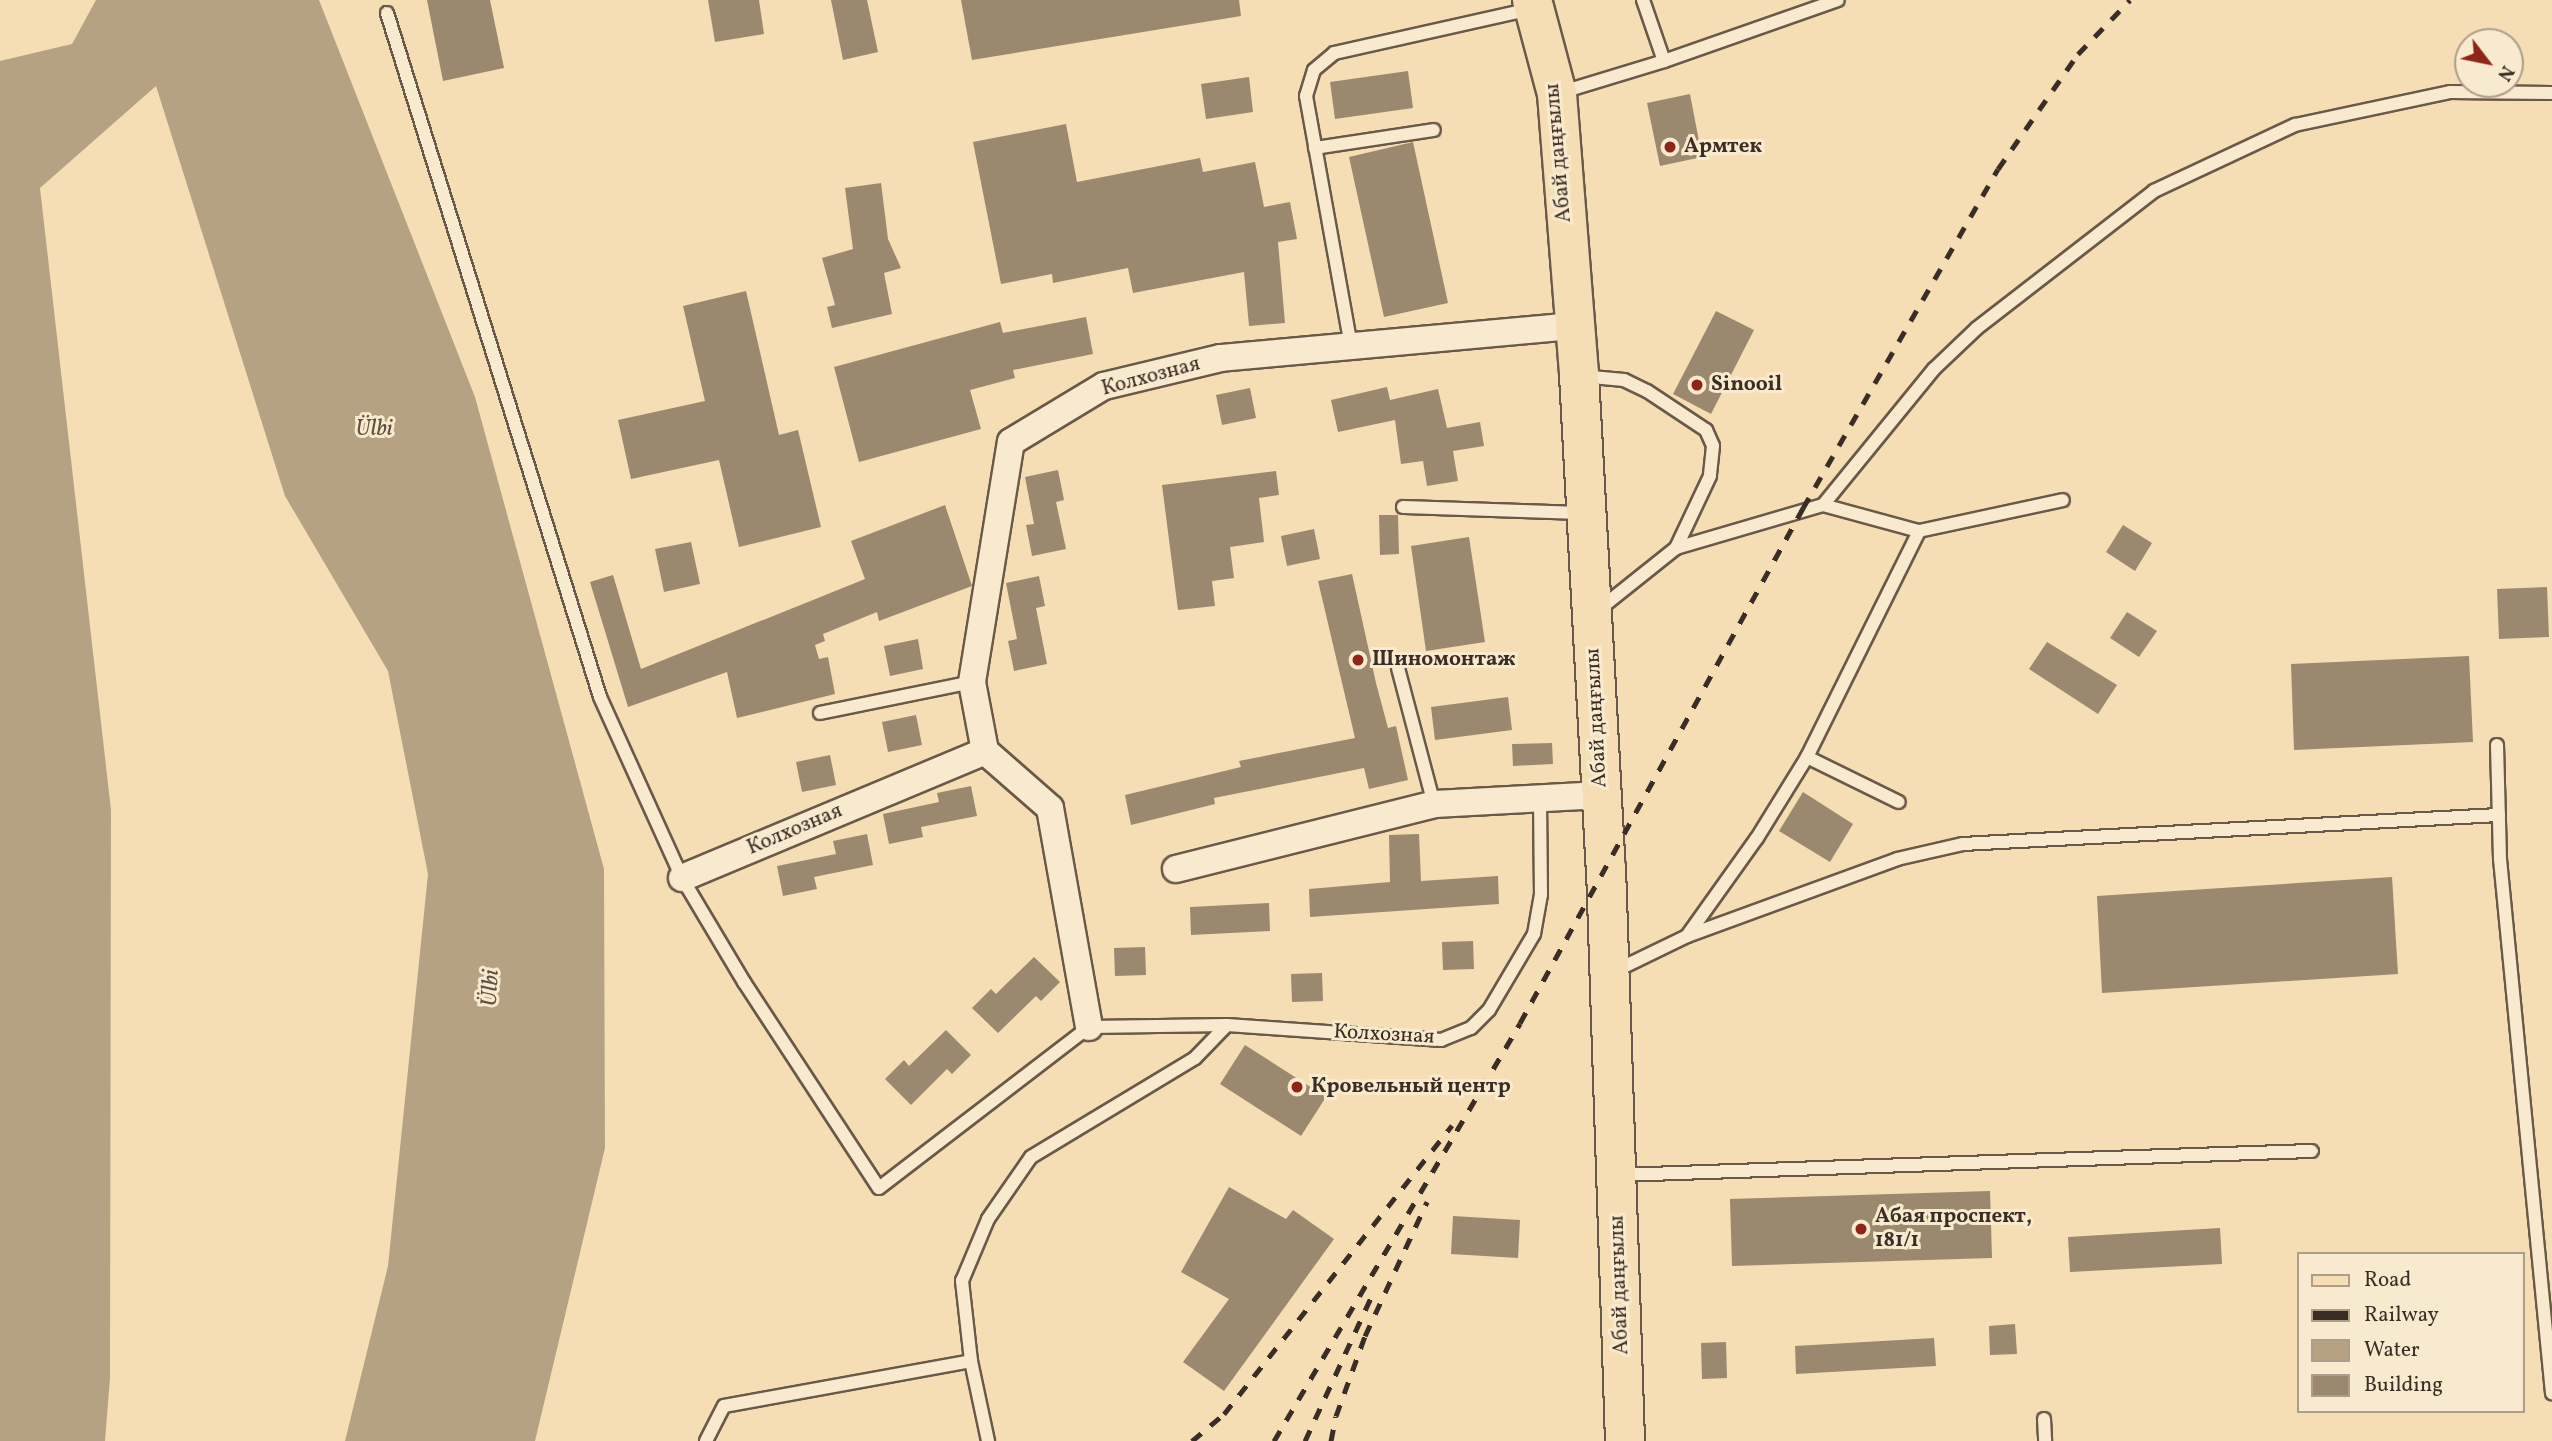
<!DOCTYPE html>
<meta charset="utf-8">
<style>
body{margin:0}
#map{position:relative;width:2552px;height:1441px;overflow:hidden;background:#f5deb3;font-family:Vollkorn,serif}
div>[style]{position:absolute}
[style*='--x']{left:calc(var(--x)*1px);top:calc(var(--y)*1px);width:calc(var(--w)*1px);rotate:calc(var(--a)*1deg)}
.water>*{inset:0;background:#b5a283}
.building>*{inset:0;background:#9b896f}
.roads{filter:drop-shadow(2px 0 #695948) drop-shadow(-2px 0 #695948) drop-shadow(0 2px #695948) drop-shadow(0 -2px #695948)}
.service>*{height:12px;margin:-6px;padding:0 6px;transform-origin:6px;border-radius:6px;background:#f8eace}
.minor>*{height:26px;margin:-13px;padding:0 13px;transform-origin:13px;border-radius:13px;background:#f8eace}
.primary>*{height:38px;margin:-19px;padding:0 19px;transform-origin:19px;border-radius:19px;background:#f5deb3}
.rail>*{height:5px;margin-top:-2.5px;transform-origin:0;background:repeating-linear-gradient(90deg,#3a2d25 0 12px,transparent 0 24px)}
.dots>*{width:19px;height:19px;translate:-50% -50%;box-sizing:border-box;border:4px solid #f8eace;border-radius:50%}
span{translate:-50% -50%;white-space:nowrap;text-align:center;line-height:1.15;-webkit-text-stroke:6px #f8eace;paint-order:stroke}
.poi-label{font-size:21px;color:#3a2d25;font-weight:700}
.left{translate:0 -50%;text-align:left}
.street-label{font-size:21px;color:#3a2d25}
.water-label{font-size:23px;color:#5f5041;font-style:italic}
.legend{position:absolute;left:2297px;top:1252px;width:228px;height:161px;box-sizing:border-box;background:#f8eace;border:2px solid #ac9e8a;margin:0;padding:9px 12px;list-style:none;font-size:21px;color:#3a2d25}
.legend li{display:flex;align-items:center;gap:14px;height:35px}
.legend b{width:35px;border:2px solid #ac9e8a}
.north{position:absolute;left:2454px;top:28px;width:70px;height:70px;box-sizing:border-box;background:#f8eace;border:2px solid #ac9e8a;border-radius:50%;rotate:122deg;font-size:19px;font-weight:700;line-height:28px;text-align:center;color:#3a2d25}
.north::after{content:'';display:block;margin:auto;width:24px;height:32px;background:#8f2418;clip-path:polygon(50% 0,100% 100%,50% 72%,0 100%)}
</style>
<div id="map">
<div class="water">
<div style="clip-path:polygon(96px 0,319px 0,475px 397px,604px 869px,605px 1148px,535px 1441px,345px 1441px,388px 1266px,428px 874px,388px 671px,285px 496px,156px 86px,40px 188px,111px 810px,110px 1378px,105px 1441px,0 1441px,0 61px,72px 44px)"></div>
</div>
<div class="building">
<div style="clip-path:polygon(427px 0,490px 0,504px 68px,443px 81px)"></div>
<div style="clip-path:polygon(708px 0,759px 0,764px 34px,715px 42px)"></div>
<div style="clip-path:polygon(831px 0,867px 0,878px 52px,843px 60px)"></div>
<div style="clip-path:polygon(961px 0,1239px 0,1241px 16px,972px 60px)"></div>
<div style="clip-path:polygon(1408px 71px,1413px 108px,1335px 119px,1330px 82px)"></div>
<div style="clip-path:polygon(1249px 77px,1253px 112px,1206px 119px,1201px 84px)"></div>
<div style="clip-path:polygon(1690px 94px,1702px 157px,1660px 166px,1647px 103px)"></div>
<div style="clip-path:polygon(1066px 124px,1077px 182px,1200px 158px,1203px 172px,1255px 162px,1264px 207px,1290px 202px,1297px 239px,1278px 242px,1285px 323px,1249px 326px,1244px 272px,1133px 293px,1128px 268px,1053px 283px,1052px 274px,1001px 284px,973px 142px)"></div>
<div style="clip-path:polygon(1413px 142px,1448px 303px,1384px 317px,1349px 157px)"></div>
<div style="clip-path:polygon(881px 183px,888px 239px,901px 268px,884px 273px,892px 314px,832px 328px,827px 307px,835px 305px,822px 258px,853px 249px,845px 188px)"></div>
<div style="clip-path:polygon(746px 291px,779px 435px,798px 430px,821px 527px,739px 547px,719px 460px,631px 479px,618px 420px,705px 401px,683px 306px)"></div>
<div style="clip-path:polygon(1716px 311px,1754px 330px,1711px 414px,1673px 394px)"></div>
<div style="clip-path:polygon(1086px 317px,1093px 354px,1013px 370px,1015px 378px,970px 390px,981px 429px,859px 462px,834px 367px,1000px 322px,1003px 333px)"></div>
<div style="clip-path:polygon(1387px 387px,1390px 400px,1438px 389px,1447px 428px,1480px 422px,1484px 446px,1453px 451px,1458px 481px,1427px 486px,1423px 461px,1401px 464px,1395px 420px,1338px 432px,1331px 400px)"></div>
<div style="clip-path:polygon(1250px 388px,1256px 418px,1222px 425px,1216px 395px)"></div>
<div style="clip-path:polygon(1058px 470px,1064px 500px,1056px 502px,1066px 549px,1032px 556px,1026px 525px,1034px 524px,1025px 477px)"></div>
<div style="clip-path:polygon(1276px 471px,1279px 495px,1259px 498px,1264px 542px,1230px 547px,1234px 578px,1212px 581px,1215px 606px,1178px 610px,1162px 485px)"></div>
<div style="clip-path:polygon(945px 505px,972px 586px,879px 621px,877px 612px,823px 634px,825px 641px,815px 645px,819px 659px,828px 657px,835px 694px,737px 718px,727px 672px,628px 707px,590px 582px,613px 575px,641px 669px,865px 579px,851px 541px)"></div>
<div style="clip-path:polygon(1379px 515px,1398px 515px,1399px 554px,1380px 555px)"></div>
<div style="clip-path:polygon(2123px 525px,2152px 543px,2135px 571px,2106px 552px)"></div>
<div style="clip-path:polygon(1314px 529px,1320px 559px,1287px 566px,1281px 536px)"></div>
<div style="clip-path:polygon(1469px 537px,1485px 642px,1426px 651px,1411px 546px)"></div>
<div style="clip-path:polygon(691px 542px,700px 584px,664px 592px,655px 549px)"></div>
<div style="clip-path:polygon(1352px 574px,1376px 683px,1388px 728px,1396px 726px,1408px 780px,1369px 789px,1364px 768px,1214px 798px,1215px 804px,1131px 825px,1125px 795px,1241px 767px,1239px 761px,1355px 738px,1318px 581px)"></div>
<div style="clip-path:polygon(1039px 576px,1045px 606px,1036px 608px,1047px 664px,1014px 671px,1008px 641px,1017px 639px,1006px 583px)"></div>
<div style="clip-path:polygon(2547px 587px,2549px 637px,2499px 639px,2497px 589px)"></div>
<div style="clip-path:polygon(2127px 612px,2157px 631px,2139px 657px,2110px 638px)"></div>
<div style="clip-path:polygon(918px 639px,923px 669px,890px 676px,884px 646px)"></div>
<div style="clip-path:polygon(2047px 642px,2117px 685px,2098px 714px,2029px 669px)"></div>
<div style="clip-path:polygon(2469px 656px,2473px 742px,2294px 750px,2291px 664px)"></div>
<div style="clip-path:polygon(1508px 697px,1512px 730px,1435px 740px,1431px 707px)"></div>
<div style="clip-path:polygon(916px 715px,922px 745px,888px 752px,882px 722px)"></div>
<div style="clip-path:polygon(1552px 743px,1553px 764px,1513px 766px,1512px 744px)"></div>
<div style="clip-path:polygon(830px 755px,836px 785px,802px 792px,796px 762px)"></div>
<div style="clip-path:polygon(971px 786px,977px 816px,921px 827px,923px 837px,889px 844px,883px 814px,939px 802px,937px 793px)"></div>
<div style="clip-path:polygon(1803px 792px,1853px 824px,1830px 862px,1779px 831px)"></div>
<div style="clip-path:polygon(867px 834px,873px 865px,814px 877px,817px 889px,783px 896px,777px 866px,836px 854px,833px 841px)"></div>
<div style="clip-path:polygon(1419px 834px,1421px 881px,1498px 876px,1499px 904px,1310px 917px,1309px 889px,1390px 882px,1389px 835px)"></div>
<div style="clip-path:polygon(2392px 877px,2398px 974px,2102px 993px,2097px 896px)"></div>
<div style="clip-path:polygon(1269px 903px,1270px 931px,1191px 935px,1190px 907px)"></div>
<div style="clip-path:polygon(1473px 941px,1474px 969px,1443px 970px,1442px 942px)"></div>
<div style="clip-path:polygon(1145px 947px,1146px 975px,1115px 976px,1114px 948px)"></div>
<div style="clip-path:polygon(1034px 957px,1060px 982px,1041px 1001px,1036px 996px,998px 1033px,972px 1008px,991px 989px,996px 994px)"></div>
<div style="clip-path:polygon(1322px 973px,1323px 1001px,1292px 1002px,1291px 974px)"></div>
<div style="clip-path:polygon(946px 1030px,971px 1055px,952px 1074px,947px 1069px,911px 1105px,885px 1079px,904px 1060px,909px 1066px)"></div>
<div style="clip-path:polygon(1245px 1045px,1326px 1097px,1301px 1136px,1220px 1084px)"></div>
<div style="clip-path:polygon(1229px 1187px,1286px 1219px,1293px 1210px,1334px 1239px,1224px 1391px,1183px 1362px,1229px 1299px,1181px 1272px)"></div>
<div style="clip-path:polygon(1990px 1191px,1992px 1258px,1732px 1266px,1730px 1199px)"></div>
<div style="clip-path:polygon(1453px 1216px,1520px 1220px,1518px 1258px,1451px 1254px)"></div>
<div style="clip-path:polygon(2220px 1228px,2222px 1264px,2070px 1272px,2068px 1237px)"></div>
<div style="clip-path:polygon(2015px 1324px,2017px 1354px,1990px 1355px,1989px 1326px)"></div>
<div style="clip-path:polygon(1934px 1338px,1936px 1366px,1796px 1374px,1795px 1346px)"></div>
<div style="clip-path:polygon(1726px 1342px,1727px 1378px,1702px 1379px,1701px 1343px)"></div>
</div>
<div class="roads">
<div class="service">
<div style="--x:387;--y:13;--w:716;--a:72.7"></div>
<div style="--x:600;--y:697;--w:199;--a:65.6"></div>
<div style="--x:682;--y:878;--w:121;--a:59.2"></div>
<div style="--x:744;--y:982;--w:246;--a:56.8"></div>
<div style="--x:879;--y:1188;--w:265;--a:-37.5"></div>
<div style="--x:1089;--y:1027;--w:138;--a:-0.8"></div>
<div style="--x:1227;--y:1025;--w:215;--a:4"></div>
<div style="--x:1441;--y:1040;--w:32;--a:-22"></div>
<div style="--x:1471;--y:1028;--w:25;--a:-45"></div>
<div style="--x:1489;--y:1010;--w:88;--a:-59.4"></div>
<div style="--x:1534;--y:934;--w:40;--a:-80"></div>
<div style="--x:1541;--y:895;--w:95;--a:-90.6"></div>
<div style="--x:1664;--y:61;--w:184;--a:-19.3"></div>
<div style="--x:1559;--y:93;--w:110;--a:-16.9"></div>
<div style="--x:1664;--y:61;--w:65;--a:-109"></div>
<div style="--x:1315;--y:148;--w:120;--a:-8.6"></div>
<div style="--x:1351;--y:346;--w:254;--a:-100.2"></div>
<div style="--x:1306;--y:96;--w:27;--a:-73"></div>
<div style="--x:1314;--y:70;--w:26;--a:-40"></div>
<div style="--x:1334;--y:53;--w:202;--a:-12.6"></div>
<div style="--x:1581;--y:376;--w:43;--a:5.3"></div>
<div style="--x:1624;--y:380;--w:25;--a:26"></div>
<div style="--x:1647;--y:391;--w:71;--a:33.5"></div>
<div style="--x:1706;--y:430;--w:17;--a:66"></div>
<div style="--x:1713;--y:446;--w:30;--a:96"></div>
<div style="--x:1710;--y:476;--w:80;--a:115.3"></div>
<div style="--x:1676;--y:548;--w:101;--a:141.4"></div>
<div style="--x:1823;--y:505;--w:176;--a:-50.8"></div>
<div style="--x:1934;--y:369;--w:59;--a:-43.6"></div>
<div style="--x:1977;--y:328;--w:224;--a:-37.7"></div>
<div style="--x:2154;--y:191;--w:156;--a:-25.1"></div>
<div style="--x:2295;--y:125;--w:158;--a:-12"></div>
<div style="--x:2450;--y:92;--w:102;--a:0.6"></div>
<div style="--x:1403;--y:507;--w:179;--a:1.9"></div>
<div style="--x:1676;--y:548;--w:153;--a:-16.3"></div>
<div style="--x:1823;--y:505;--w:99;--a:15.2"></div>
<div style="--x:1398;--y:668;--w:141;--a:75.2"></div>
<div style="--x:820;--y:713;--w:155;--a:-11.5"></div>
<div style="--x:2497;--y:745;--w:114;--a:88.5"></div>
<div style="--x:2500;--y:859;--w:537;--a:84.44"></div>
<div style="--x:1807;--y:757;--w:102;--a:26.1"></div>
<div style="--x:1687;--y:936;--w:224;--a:-20.1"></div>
<div style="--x:1897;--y:859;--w:68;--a:-12.8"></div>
<div style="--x:1963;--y:844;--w:537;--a:-3.1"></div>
<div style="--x:1615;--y:971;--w:80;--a:-25.9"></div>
<div style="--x:1687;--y:936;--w:120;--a:-54.5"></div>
<div style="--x:1757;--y:838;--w:95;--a:-58.3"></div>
<div style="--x:1807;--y:757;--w:252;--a:-63.6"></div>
<div style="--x:1919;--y:531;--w:147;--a:-12.1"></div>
<div style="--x:1620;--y:1175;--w:692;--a:-1.99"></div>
<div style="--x:971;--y:1361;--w:82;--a:78"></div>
<div style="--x:2044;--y:1419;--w:22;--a:87"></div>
<div style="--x:706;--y:1441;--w:39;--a:-63"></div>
<div style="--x:724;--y:1406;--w:251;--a:-10.3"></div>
<div style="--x:971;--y:1361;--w:81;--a:-96.4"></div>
<div style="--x:962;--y:1281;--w:67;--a:-67.2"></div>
<div style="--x:988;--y:1219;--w:75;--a:-55.3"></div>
<div style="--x:1031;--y:1157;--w:192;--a:-31.1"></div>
<div style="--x:1195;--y:1058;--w:46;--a:-45.9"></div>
</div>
<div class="minor">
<div style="--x:1176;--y:869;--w:266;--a:-14.1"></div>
<div style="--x:1434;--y:804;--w:168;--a:-3.1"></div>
<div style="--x:682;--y:878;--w:329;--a:-22.7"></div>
<div style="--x:1089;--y:1027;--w:222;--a:-100.1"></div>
<div style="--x:1050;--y:808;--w:86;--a:-138.8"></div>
<div style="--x:985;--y:751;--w:70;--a:-100.7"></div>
<div style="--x:972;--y:682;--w:243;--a:-80.8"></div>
<div style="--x:1011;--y:442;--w:109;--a:-31.1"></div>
<div style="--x:1104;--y:386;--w:120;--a:-13.5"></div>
<div style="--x:1221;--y:358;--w:353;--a:-5.2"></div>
</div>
<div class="primary">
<div style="--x:1532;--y:0;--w:97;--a:75.1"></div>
<div style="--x:1557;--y:94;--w:282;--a:85.5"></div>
<div style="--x:1579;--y:375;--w:494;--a:86.9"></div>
<div style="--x:1606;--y:868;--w:573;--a:88.1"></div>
</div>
</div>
<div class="rail">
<div style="--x:1192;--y:1441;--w:42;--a:-40.2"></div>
<div style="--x:1224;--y:1414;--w:368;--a:-51.7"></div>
<div style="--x:1274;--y:1441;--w:485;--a:-59.5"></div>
<div style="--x:1520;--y:1023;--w:588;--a:-61.21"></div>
<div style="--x:1803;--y:508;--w:391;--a:-60.1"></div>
<div style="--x:1998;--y:169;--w:140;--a:-55.2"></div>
<div style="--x:2078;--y:54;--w:75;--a:-46.1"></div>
<div style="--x:1305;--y:1441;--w:165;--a:-65.3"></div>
<div style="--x:1331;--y:1441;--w:25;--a:-79"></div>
<div style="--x:1336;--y:1416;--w:85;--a:-70.1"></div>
<div style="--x:1365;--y:1336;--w:148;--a:-65.2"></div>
</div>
<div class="dots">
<div style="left:1670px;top:147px;background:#8f2418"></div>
<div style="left:1697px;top:385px;background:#8f2418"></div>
<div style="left:1358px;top:660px;background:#8f2418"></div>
<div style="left:1297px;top:1087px;background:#8f2418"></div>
<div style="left:1861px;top:1229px;background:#8f2418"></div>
</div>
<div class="poi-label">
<span class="left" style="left:1684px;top:147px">Армтек</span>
<span class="left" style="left:1711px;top:385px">Sinooil</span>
<span class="left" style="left:1372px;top:660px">Шиномонтаж</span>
<span class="left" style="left:1311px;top:1087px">Кровельный центр</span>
<span class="left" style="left:1875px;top:1229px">Абая проспект,<br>181/1</span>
</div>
<div class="street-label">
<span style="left:1559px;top:153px;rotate:-95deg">Абай даңғылы</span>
<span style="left:1151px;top:377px;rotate:-15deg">Колхозная</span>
<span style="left:1597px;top:718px;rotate:-93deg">Абай даңғылы</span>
<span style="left:795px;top:830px;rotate:-23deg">Колхозная</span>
<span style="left:1384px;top:1035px;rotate:3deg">Колхозная</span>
<span style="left:1620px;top:1285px;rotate:-92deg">Абай даңғылы</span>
</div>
<div class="water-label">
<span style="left:374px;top:429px">Ülbi</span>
<span style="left:491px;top:988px;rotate:-87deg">Ülbi</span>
</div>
<ul class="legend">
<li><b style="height:9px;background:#f5deb3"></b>Road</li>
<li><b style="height:9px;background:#3a2d25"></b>Railway</li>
<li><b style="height:19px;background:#b5a283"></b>Water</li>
<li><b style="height:19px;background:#9b896f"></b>Building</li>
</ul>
<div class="north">N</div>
</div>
